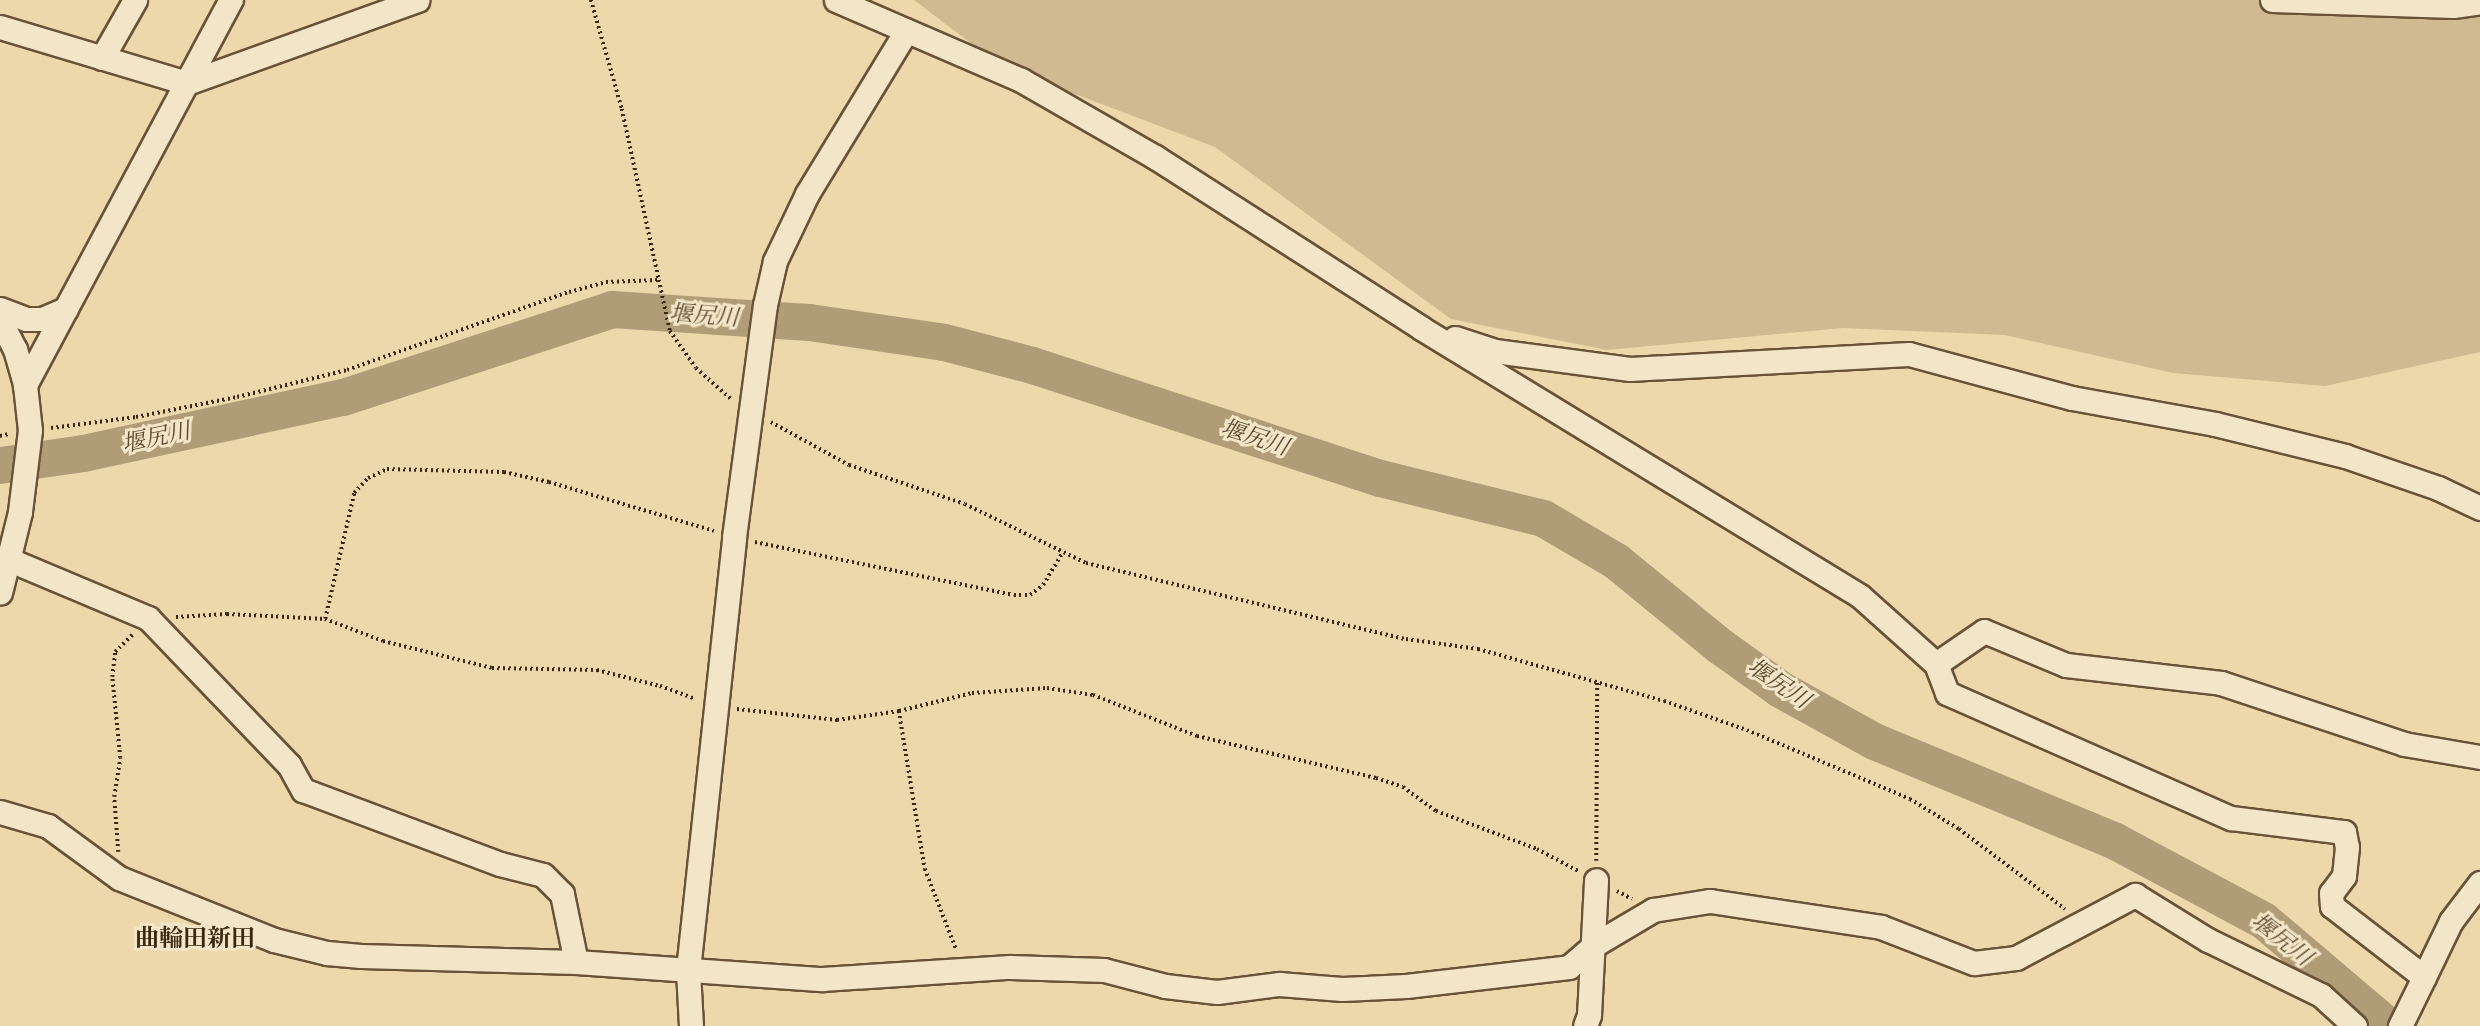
<!DOCTYPE html>
<meta charset="utf-8">
<style>
body{margin:0}
#map{position:relative;width:2480px;height:1026px;overflow:hidden;background:#edd8ab;font-family:"Libre Caslon Text","Noto Serif JP",serif}
div>[style]{position:absolute}
[style*='--x']{left:calc(var(--x)*1px);top:calc(var(--y)*1px);width:calc(var(--w)*1px);rotate:calc(var(--a)*1deg)}
.green>*{inset:0;background:#cfba91}
.river>*{height:37px;margin:-18.5px;padding:0 18.5px;transform-origin:18.5px;border-radius:18.5px;background:#b09c77}
.path>*{height:3.5px;margin-top:-1.75px;transform-origin:0;background:repeating-linear-gradient(90deg,#3b2711 0 2px,transparent 0 5.5px)}
.roads{filter:drop-shadow(2px 0 #685338) drop-shadow(-2px 0 #685338) drop-shadow(0 2px #685338) drop-shadow(0 -2px #685338)}
.minor>*{height:23px;margin:-11.5px;padding:0 11.5px;transform-origin:11.5px;border-radius:11.5px;background:#f3e6c8}
span{translate:-50% -50%;white-space:nowrap;text-align:center;line-height:1.15;-webkit-text-stroke:6px #f3e6c8;paint-order:stroke}
.water-label{font-size:23px;color:#5e4a30;font-style:italic}
.quarter-label{font-size:24px;color:#3b2711;font-weight:700}
</style>
<div id="map">
<div class="green">
<div style="clip-path:polygon(914px 0,2480px 0,2480px 352px,2325px 386px,2173px 373px,2005px 335px,1843px 328px,1607px 350px,1451px 319px,1215px 147px,1001px 66px)"></div>
</div>
<div class="river">
<div style="--x:0;--y:465;--w:84;--a:-8.2"></div>
<div style="--x:83;--y:453;--w:266;--a:-12.2"></div>
<div style="--x:343;--y:397;--w:283;--a:-18.1"></div>
<div style="--x:612;--y:309;--w:197;--a:3.8"></div>
<div style="--x:809;--y:322;--w:136;--a:8.4"></div>
<div style="--x:944;--y:342;--w:91;--a:14.6"></div>
<div style="--x:1032;--y:365;--w:366;--a:18"></div>
<div style="--x:1380;--y:478;--w:168;--a:13.8"></div>
<div style="--x:1543;--y:518;--w:85;--a:30.5"></div>
<div style="--x:1616;--y:561;--w:134;--a:39.3"></div>
<div style="--x:1720;--y:646;--w:74;--a:35.6"></div>
<div style="--x:1780;--y:689;--w:107;--a:29"></div>
<div style="--x:1874;--y:741;--w:261;--a:22.5"></div>
<div style="--x:2115;--y:841;--w:168;--a:28.1"></div>
<div style="--x:2263;--y:920;--w:164;--a:40.3"></div>
</div>
<div class="path">
<div style="--x:591;--y:0;--w:113;--a:74.1"></div>
<div style="--x:622;--y:109;--w:175;--a:77.8"></div>
<div style="--x:771;--y:422;--w:89;--a:28.9"></div>
<div style="--x:849;--y:465;--w:122;--a:18.6"></div>
<div style="--x:965;--y:504;--w:135;--a:26"></div>
<div style="--x:1086;--y:563;--w:329;--a:13.4"></div>
<div style="--x:1406;--y:639;--w:73;--a:7.9"></div>
<div style="--x:1478;--y:649;--w:193;--a:15.6"></div>
<div style="--x:1664;--y:701;--w:88;--a:19.3"></div>
<div style="--x:1747;--y:730;--w:177;--a:22.9"></div>
<div style="--x:1910;--y:799;--w:57;--a:31.5"></div>
<div style="--x:1959;--y:829;--w:133;--a:37"></div>
<div style="--x:51;--y:428;--w:86;--a:-7.4"></div>
<div style="--x:136;--y:417;--w:103;--a:-11.2"></div>
<div style="--x:237;--y:397;--w:113;--a:-13.8"></div>
<div style="--x:347;--y:370;--w:235;--a:-19.4"></div>
<div style="--x:569;--y:292;--w:38;--a:-15"></div>
<div style="--x:606;--y:282;--w:53;--a:-2.2"></div>
<div style="--x:659;--y:280;--w:52;--a:77.8"></div>
<div style="--x:670;--y:331;--w:45;--a:54.9"></div>
<div style="--x:696;--y:368;--w:47;--a:41.5"></div>
<div style="--x:0;--y:436;--w:9;--a:-13"></div>
<div style="--x:755;--y:542;--w:264;--a:11.6"></div>
<div style="--x:1014;--y:595;--w:16;--a:0"></div>
<div style="--x:1030;--y:595;--w:16;--a:-38"></div>
<div style="--x:1043;--y:585;--w:37;--a:-59"></div>
<div style="--x:176;--y:617;--w:51;--a:-3.4"></div>
<div style="--x:227;--y:614;--w:98;--a:2.9"></div>
<div style="--x:325;--y:619;--w:62;--a:20.8"></div>
<div style="--x:383;--y:641;--w:112;--a:13.9"></div>
<div style="--x:492;--y:668;--w:105;--a:1.1"></div>
<div style="--x:597;--y:670;--w:65;--a:14.3"></div>
<div style="--x:660;--y:686;--w:37;--a:20"></div>
<div style="--x:325;--y:619;--w:129;--a:-77"></div>
<div style="--x:354;--y:493;--w:21;--a:-47"></div>
<div style="--x:368;--y:478;--w:21;--a:-25"></div>
<div style="--x:387;--y:469;--w:117;--a:1.5"></div>
<div style="--x:504;--y:472;--w:46;--a:12.5"></div>
<div style="--x:549;--y:482;--w:172;--a:16.5"></div>
<div style="--x:737;--y:709;--w:101;--a:6.3"></div>
<div style="--x:837;--y:720;--w:63;--a:-8.3"></div>
<div style="--x:899;--y:711;--w:75;--a:-13.9"></div>
<div style="--x:972;--y:693;--w:75;--a:-3.8"></div>
<div style="--x:1047;--y:688;--w:47;--a:8.7"></div>
<div style="--x:1093;--y:695;--w:112;--a:21.5"></div>
<div style="--x:1197;--y:736;--w:184;--a:13.2"></div>
<div style="--x:1376;--y:778;--w:28;--a:18"></div>
<div style="--x:1403;--y:787;--w:41;--a:36"></div>
<div style="--x:1436;--y:811;--w:108;--a:20.6"></div>
<div style="--x:1537;--y:849;--w:49;--a:28.1"></div>
<div style="--x:899;--y:711;--w:160;--a:80.7"></div>
<div style="--x:925;--y:869;--w:86;--a:68.8"></div>
<div style="--x:118;--y:852;--w:55;--a:-94.2"></div>
<div style="--x:114;--y:797;--w:39;--a:-81"></div>
<div style="--x:120;--y:758;--w:81;--a:-95.6"></div>
<div style="--x:112;--y:677;--w:25;--a:-83"></div>
<div style="--x:115;--y:652;--w:25;--a:-45"></div>
<div style="--x:1596;--y:861;--w:180;--a:-89.7"></div>
<div style="--x:1617;--y:891;--w:17;--a:28"></div>
</div>
<div class="roads">
<div class="minor">
<div style="--x:836;--y:0;--w:202;--a:23.4"></div>
<div style="--x:1021;--y:80;--w:155;--a:29.9"></div>
<div style="--x:1155;--y:157;--w:316;--a:32.7"></div>
<div style="--x:1421;--y:328;--w:514;--a:31.4"></div>
<div style="--x:1860;--y:596;--w:102;--a:41.8"></div>
<div style="--x:1936;--y:664;--w:31;--a:69"></div>
<div style="--x:1947;--y:693;--w:310;--a:23.8"></div>
<div style="--x:2231;--y:818;--w:114;--a:7.1"></div>
<div style="--x:2344;--y:832;--w:15;--a:79"></div>
<div style="--x:2347;--y:847;--w:29;--a:96"></div>
<div style="--x:2344;--y:876;--w:21;--a:127"></div>
<div style="--x:2331;--y:893;--w:13;--a:86"></div>
<div style="--x:2332;--y:906;--w:116;--a:37.7"></div>
<div style="--x:2424;--y:977;--w:55;--a:116.1"></div>
<div style="--x:2272;--y:0;--w:181;--a:1.9"></div>
<div style="--x:2453;--y:6;--w:27;--a:-8"></div>
<div style="--x:0;--y:27;--w:195;--a:16.7"></div>
<div style="--x:187;--y:83;--w:245;--a:-19.8"></div>
<div style="--x:102;--y:58;--w:67;--a:-60.4"></div>
<div style="--x:0;--y:309;--w:28;--a:21"></div>
<div style="--x:26;--y:319;--w:16;--a:0"></div>
<div style="--x:42;--y:319;--w:26;--a:-23"></div>
<div style="--x:0;--y:320;--w:33;--a:63"></div>
<div style="--x:15;--y:349;--w:37;--a:74"></div>
<div style="--x:25;--y:385;--w:45;--a:83.7"></div>
<div style="--x:30;--y:430;--w:83;--a:97"></div>
<div style="--x:20;--y:512;--w:83;--a:103.9"></div>
<div style="--x:1455;--y:338;--w:42;--a:18"></div>
<div style="--x:1495;--y:351;--w:136;--a:7.6"></div>
<div style="--x:1630;--y:369;--w:279;--a:-3.1"></div>
<div style="--x:1909;--y:354;--w:169;--a:15.1"></div>
<div style="--x:2072;--y:398;--w:145;--a:10.3"></div>
<div style="--x:2215;--y:424;--w:134;--a:13.8"></div>
<div style="--x:2345;--y:456;--w:98;--a:19"></div>
<div style="--x:2438;--y:488;--w:47;--a:25.5"></div>
<div style="--x:25;--y:385;--w:437;--a:-61.9"></div>
<div style="--x:10;--y:560;--w:150;--a:22.8"></div>
<div style="--x:148;--y:618;--w:204;--a:46.2"></div>
<div style="--x:289;--y:765;--w:29;--a:61"></div>
<div style="--x:303;--y:790;--w:210;--a:20.6"></div>
<div style="--x:500;--y:864;--w:44;--a:14.3"></div>
<div style="--x:543;--y:875;--w:27;--a:45"></div>
<div style="--x:562;--y:894;--w:69;--a:78.4"></div>
<div style="--x:1936;--y:664;--w:58;--a:-34.5"></div>
<div style="--x:1984;--y:631;--w:89;--a:22.5"></div>
<div style="--x:2066;--y:665;--w:156;--a:6.6"></div>
<div style="--x:2221;--y:683;--w:193;--a:18.4"></div>
<div style="--x:2404;--y:744;--w:77;--a:9.7"></div>
<div style="--x:0;--y:812;--w:50;--a:16.3"></div>
<div style="--x:48;--y:826;--w:88;--a:36.2"></div>
<div style="--x:119;--y:878;--w:167;--a:21.8"></div>
<div style="--x:274;--y:940;--w:55;--a:13.8"></div>
<div style="--x:327;--y:953;--w:34;--a:5"></div>
<div style="--x:361;--y:956;--w:215;--a:1.6"></div>
<div style="--x:576;--y:962;--w:247;--a:4"></div>
<div style="--x:822;--y:979;--w:188;--a:-3.7"></div>
<div style="--x:1010;--y:967;--w:94;--a:1.8"></div>
<div style="--x:1104;--y:970;--w:63;--a:14.7"></div>
<div style="--x:1165;--y:986;--w:52;--a:6.6"></div>
<div style="--x:1217;--y:992;--w:63;--a:-7.4"></div>
<div style="--x:1279;--y:984;--w:63;--a:4.5"></div>
<div style="--x:1342;--y:989;--w:64;--a:-2.7"></div>
<div style="--x:1406;--y:986;--w:164;--a:-6.6"></div>
<div style="--x:1569;--y:967;--w:33;--a:-41"></div>
<div style="--x:1594;--y:945;--w:69;--a:-30.7"></div>
<div style="--x:1653;--y:910;--w:58;--a:-9"></div>
<div style="--x:1710;--y:901;--w:173;--a:8.6"></div>
<div style="--x:1881;--y:927;--w:100;--a:21.2"></div>
<div style="--x:1974;--y:963;--w:42;--a:-6.8"></div>
<div style="--x:2016;--y:958;--w:135;--a:-27.9"></div>
<div style="--x:2135;--y:895;--w:86;--a:31.7"></div>
<div style="--x:2208;--y:940;--w:126;--a:26"></div>
<div style="--x:2321;--y:995;--w:46;--a:42.4"></div>
<div style="--x:2424;--y:977;--w:62;--a:-64.3"></div>
<div style="--x:2451;--y:921;--w:48;--a:-52.7"></div>
<div style="--x:691;--y:1026;--w:56;--a:-93.1"></div>
<div style="--x:688;--y:970;--w:435;--a:-83.9"></div>
<div style="--x:734;--y:537;--w:234;--a:-82.4"></div>
<div style="--x:765;--y:305;--w:45;--a:-77.2"></div>
<div style="--x:775;--y:261;--w:74;--a:-64.5"></div>
<div style="--x:807;--y:194;--w:191;--a:-58.7"></div>
<div style="--x:1585;--y:1026;--w:12;--a:-70"></div>
<div style="--x:1589;--y:1015;--w:135;--a:-87"></div>
</div>
</div>
<div class="water-label">
<span style="left:704px;top:315px;rotate:4deg">堰尻川</span>
<span style="left:156px;top:437px;rotate:-12deg">堰尻川</span>
<span style="left:1255px;top:437px;rotate:18deg">堰尻川</span>
<span style="left:1779px;top:683px;rotate:34deg">堰尻川</span>
<span style="left:2282px;top:939px;rotate:38deg">堰尻川</span>
</div>
<div class="quarter-label">
<span style="left:195px;top:938px">曲輪田新田</span>
</div>
</div>
